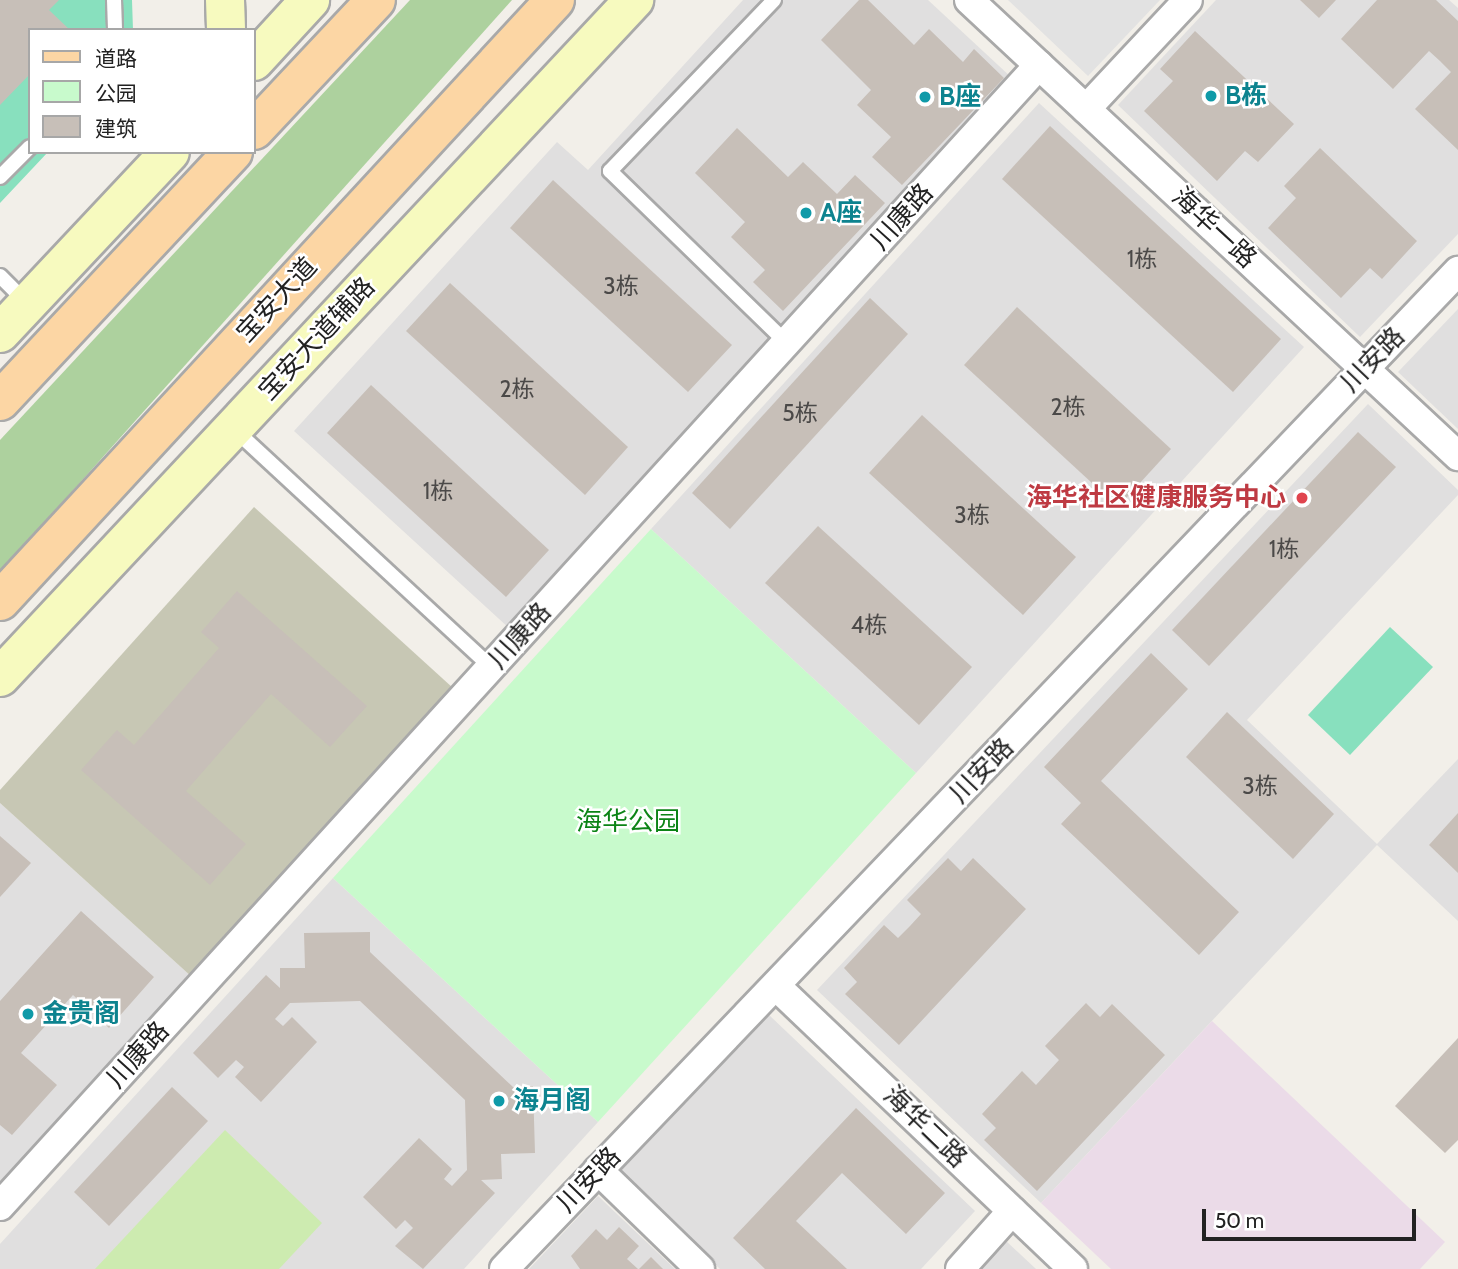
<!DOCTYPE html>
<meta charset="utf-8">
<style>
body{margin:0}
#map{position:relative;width:1458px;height:1269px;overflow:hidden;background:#f2efe9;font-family:Cabin,"Noto Sans SC",sans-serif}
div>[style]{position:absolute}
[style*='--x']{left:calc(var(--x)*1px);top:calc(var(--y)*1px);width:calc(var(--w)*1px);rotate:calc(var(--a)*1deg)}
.residential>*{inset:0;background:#e0dfdf}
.industrial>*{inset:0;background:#ebdbe8}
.construction>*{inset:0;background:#c7c7b4}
.grass>*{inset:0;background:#cdebb0}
.forest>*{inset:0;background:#add19e}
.park>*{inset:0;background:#c8facc}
.pitch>*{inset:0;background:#88e0be}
.parking>*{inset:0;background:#e2e2e2}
.building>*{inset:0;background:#c7bfb8}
.roads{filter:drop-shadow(2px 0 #a9a9a9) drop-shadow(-2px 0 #a9a9a9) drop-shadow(0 2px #a9a9a9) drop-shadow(0 -2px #a9a9a9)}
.lane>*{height:14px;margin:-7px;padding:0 7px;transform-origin:7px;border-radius:7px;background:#fff}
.street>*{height:28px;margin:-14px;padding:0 14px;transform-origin:14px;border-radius:14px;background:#fff}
.secondary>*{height:38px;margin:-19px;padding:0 19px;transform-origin:19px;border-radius:19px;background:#f7fabf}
.primary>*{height:38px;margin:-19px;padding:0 19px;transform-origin:19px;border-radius:19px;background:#fcd6a4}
.dots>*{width:19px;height:19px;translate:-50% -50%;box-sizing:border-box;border:4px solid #fff;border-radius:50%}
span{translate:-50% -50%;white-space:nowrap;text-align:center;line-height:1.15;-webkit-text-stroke:5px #fff;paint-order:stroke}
.number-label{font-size:23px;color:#4b4948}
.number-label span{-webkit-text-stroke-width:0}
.culture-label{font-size:26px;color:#0d838f;font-weight:700}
.left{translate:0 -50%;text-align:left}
.street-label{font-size:26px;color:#222}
.health-label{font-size:26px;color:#be3a42;font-weight:700}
.right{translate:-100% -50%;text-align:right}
.park-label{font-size:26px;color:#0c8416}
.legend{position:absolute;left:28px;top:28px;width:228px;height:126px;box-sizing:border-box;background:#fff;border:2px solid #a7a7a7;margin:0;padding:9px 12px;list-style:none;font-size:21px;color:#222}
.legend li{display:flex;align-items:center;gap:14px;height:35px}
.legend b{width:35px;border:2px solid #a7a7a7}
.scale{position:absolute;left:1202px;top:1209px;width:214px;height:32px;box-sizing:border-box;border:4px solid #222;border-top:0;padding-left:9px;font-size:21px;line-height:24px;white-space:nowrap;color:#222;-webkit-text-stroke:5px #fff;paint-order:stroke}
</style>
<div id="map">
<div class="residential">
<div style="clip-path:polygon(743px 0,928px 0,1012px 78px,510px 629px,294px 431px,557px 142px,588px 170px)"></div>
<div style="clip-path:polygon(1216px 0,1449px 0,1458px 8px,1458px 234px,1360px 337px,1118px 105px)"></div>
<div style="clip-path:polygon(1039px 103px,1304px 347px,916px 773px,651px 529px)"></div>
<div style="clip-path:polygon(1458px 309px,1458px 429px,1398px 372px)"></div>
<div style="clip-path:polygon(1368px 404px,1458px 490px,1458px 495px,1247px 720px,1377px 844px,1458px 759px,1458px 921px,1377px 845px,1041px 1203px,817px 990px)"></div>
<div style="clip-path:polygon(0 803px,193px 978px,0 1186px)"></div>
<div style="clip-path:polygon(333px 878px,598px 1122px,464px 1269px,0 1269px,0 1244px)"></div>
<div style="clip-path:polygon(768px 1014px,975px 1211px,921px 1269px,720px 1269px,619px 1172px)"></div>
<div style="clip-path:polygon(598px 1196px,675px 1269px,529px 1269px)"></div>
<div style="clip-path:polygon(1005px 1240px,1036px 1269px,977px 1269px)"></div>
</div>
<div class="industrial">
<div style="clip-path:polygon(1212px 1021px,1445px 1242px,1420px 1269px,1111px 1269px,1041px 1203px)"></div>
</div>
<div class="construction">
<div style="clip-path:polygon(254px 507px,453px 688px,193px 978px,0 803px,0 790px)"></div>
</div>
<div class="grass">
<div style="clip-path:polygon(225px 1130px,322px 1223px,279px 1269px,95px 1269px)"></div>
</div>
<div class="forest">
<div style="clip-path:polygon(410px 0,512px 0,0 572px,0 440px)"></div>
</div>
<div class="park">
<div style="clip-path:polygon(651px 529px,916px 773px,598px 1122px,333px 878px)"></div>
</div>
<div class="pitch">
<div style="clip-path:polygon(0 0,132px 0,133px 30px,30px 30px,30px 152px,48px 152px,0 203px)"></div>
<div style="clip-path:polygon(1390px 627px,1433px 667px,1350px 755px,1308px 715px)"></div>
</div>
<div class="parking">
<div style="clip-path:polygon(1008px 0,1160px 0,1088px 76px)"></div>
</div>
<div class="building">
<div style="clip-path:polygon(0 0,59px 0,49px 10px,70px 30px,30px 30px,30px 74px,0 105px)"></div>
<div style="clip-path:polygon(859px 0,868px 0,914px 45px,929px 29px,963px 62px,974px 49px,1004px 78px,902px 185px,872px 157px,891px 137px,857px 105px,871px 90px,821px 40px)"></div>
<div style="clip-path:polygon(1300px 0,1336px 0,1319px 18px)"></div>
<div style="clip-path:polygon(1377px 0,1436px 0,1458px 21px,1458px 150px,1415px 109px,1451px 72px,1440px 61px,1429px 51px,1393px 89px,1341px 39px)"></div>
<div style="clip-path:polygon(1195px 31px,1294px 124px,1258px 162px,1245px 151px,1217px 181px,1144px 111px,1173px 81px,1160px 69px)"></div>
<div style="clip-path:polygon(1050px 126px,1281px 339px,1233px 392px,1002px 179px)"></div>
<div style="clip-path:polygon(737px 128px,788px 177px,803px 162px,837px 194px,855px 175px,885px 203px,783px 311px,753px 282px,765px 270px,731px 237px,745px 222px,695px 173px)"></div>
<div style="clip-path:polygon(1320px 148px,1417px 241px,1382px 279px,1370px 268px,1341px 298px,1268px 228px,1296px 198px,1284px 186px)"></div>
<div style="clip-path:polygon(553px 180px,732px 345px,688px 392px,510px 228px)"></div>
<div style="clip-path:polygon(450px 283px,628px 447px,585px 495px,406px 331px)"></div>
<div style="clip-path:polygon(870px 298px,908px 334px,730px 529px,692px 493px)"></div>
<div style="clip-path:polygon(1017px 307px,1171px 449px,1118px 507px,964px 365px)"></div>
<div style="clip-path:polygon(371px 385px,549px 550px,506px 597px,327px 433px)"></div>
<div style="clip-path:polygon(922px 415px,1076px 557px,1023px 615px,869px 473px)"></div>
<div style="clip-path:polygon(1358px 432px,1396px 467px,1209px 666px,1172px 630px)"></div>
<div style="clip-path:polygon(818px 526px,972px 667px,919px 725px,765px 583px)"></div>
<div style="clip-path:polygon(237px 591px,367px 706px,330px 747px,271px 694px,186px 791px,246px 844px,210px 885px,81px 770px,117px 730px,134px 745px,219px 648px,201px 632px)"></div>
<div style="clip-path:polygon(1151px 653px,1188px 689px,1101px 781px,1239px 912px,1199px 955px,1061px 824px,1081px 803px,1044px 767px)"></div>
<div style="clip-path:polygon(1227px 712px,1334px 814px,1293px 859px,1186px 757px)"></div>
<div style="clip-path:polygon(1458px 813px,1458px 873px,1429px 845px)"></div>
<div style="clip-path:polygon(0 836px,31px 863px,0 897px)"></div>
<div style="clip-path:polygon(948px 858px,961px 871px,973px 858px,1026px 909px,899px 1045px,845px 994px,857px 982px,844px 968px,884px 925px,898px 938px,910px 926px,921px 914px,907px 900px)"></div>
<div style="clip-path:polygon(81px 911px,154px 977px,109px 1028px,73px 995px,21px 1053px,57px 1085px,12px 1135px,0 1125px,0 1001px)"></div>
<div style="clip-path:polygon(370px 932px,370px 952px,513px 1087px,533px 1086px,535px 1153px,501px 1154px,502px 1179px,481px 1180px,495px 1193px,423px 1269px,395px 1246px,413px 1228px,405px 1220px,396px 1229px,363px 1197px,419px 1138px,452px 1169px,444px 1179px,452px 1186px,467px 1170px,465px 1100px,360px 1001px,290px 1003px,275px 1019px,283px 1026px,292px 1017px,317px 1042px,261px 1102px,235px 1077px,244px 1067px,236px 1060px,218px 1078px,193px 1053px,266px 975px,280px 988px,280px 968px,305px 968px,304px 933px)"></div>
<div style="clip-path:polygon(1086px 1003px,1100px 1017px,1112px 1004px,1165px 1055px,1037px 1191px,984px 1140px,996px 1128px,982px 1114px,1022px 1071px,1036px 1085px,1059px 1060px,1045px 1046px)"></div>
<div style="clip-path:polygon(1458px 1038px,1458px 1140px,1445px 1153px,1395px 1106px)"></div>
<div style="clip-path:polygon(172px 1087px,208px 1121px,109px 1226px,74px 1192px)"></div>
<div style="clip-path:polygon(856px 1108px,945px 1193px,906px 1234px,842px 1173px,796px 1221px,847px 1269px,765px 1269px,733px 1238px)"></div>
<div style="clip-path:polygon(619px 1227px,639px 1246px,627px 1259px,638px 1269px,580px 1269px,571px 1256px,596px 1229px,607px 1240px)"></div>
<div style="clip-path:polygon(651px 1257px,663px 1269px,639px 1269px)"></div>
</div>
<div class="roads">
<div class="lane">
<div style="--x:114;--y:0;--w:30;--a:88"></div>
<div style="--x:774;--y:0;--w:237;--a:133.8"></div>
<div style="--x:610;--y:171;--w:247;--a:44.2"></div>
<div style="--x:0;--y:177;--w:42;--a:-45"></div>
<div style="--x:0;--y:276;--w:37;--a:45"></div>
<div style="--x:235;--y:430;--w:349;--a:42.8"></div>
</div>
<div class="street">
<div style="--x:969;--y:0;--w:669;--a:43"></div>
<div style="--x:1086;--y:109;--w:149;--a:-46.9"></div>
<div style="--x:776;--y:986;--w:410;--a:43.6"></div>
<div style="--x:598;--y:1170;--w:142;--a:44.1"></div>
<div style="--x:0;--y:1206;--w:1543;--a:-47.68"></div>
<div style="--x:504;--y:1269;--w:1381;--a:-46.29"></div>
<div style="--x:960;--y:1269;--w:78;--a:-48.1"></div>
</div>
<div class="secondary">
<div style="--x:225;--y:0;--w:30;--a:88"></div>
<div style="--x:254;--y:61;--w:83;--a:-47.4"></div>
<div style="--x:0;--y:333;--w:248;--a:-46.8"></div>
<div style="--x:0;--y:677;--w:928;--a:-46.88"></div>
</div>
<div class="primary">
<div style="--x:254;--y:130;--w:178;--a:-46.8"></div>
<div style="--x:0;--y:401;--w:341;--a:-46.9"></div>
<div style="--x:0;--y:601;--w:818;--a:-47.28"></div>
</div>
</div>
<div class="dots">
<div style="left:1211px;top:96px;background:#0f9aa8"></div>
<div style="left:925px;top:97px;background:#0f9aa8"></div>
<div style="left:806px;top:213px;background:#0f9aa8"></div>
<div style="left:1302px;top:498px;background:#e0444e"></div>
<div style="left:28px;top:1014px;background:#0f9aa8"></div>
<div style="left:499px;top:1101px;background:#0f9aa8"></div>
</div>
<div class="number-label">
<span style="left:1142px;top:259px">1栋</span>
<span style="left:621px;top:286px">3栋</span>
<span style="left:517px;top:389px">2栋</span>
<span style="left:1068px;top:407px">2栋</span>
<span style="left:800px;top:413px">5栋</span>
<span style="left:438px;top:491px">1栋</span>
<span style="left:972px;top:515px">3栋</span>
<span style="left:1284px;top:549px">1栋</span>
<span style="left:869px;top:625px">4栋</span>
<span style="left:1260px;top:786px">3栋</span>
</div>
<div class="culture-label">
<span class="left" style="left:1225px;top:96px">B栋</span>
<span class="left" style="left:939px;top:97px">B座</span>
<span class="left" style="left:820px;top:213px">A座</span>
<span class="left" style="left:42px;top:1014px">金贵阁</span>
<span class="left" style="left:513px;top:1101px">海月阁</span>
</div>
<div class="street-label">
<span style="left:902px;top:217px;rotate:-48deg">川康路</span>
<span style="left:1214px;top:228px;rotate:43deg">海华一路</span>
<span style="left:277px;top:300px;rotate:-47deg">宝安大道</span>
<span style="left:317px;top:339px;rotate:-47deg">宝安大道辅路</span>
<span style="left:1373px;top:360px;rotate:-46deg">川安路</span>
<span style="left:520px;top:636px;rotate:-48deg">川康路</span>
<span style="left:982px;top:771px;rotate:-46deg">川安路</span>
<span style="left:138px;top:1055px;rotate:-48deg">川康路</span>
<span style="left:925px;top:1127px;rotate:44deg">海华二路</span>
<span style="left:589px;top:1180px;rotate:-46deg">川安路</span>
</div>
<div class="health-label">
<span class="right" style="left:1286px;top:498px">海华社区健康服务中心</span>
</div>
<div class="park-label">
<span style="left:628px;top:822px">海华公园</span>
</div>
<ul class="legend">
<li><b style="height:9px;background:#fcd6a4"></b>道路</li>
<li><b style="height:19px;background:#c8facc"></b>公园</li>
<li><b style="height:19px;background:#c7bfb8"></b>建筑</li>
</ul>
<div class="scale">50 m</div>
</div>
